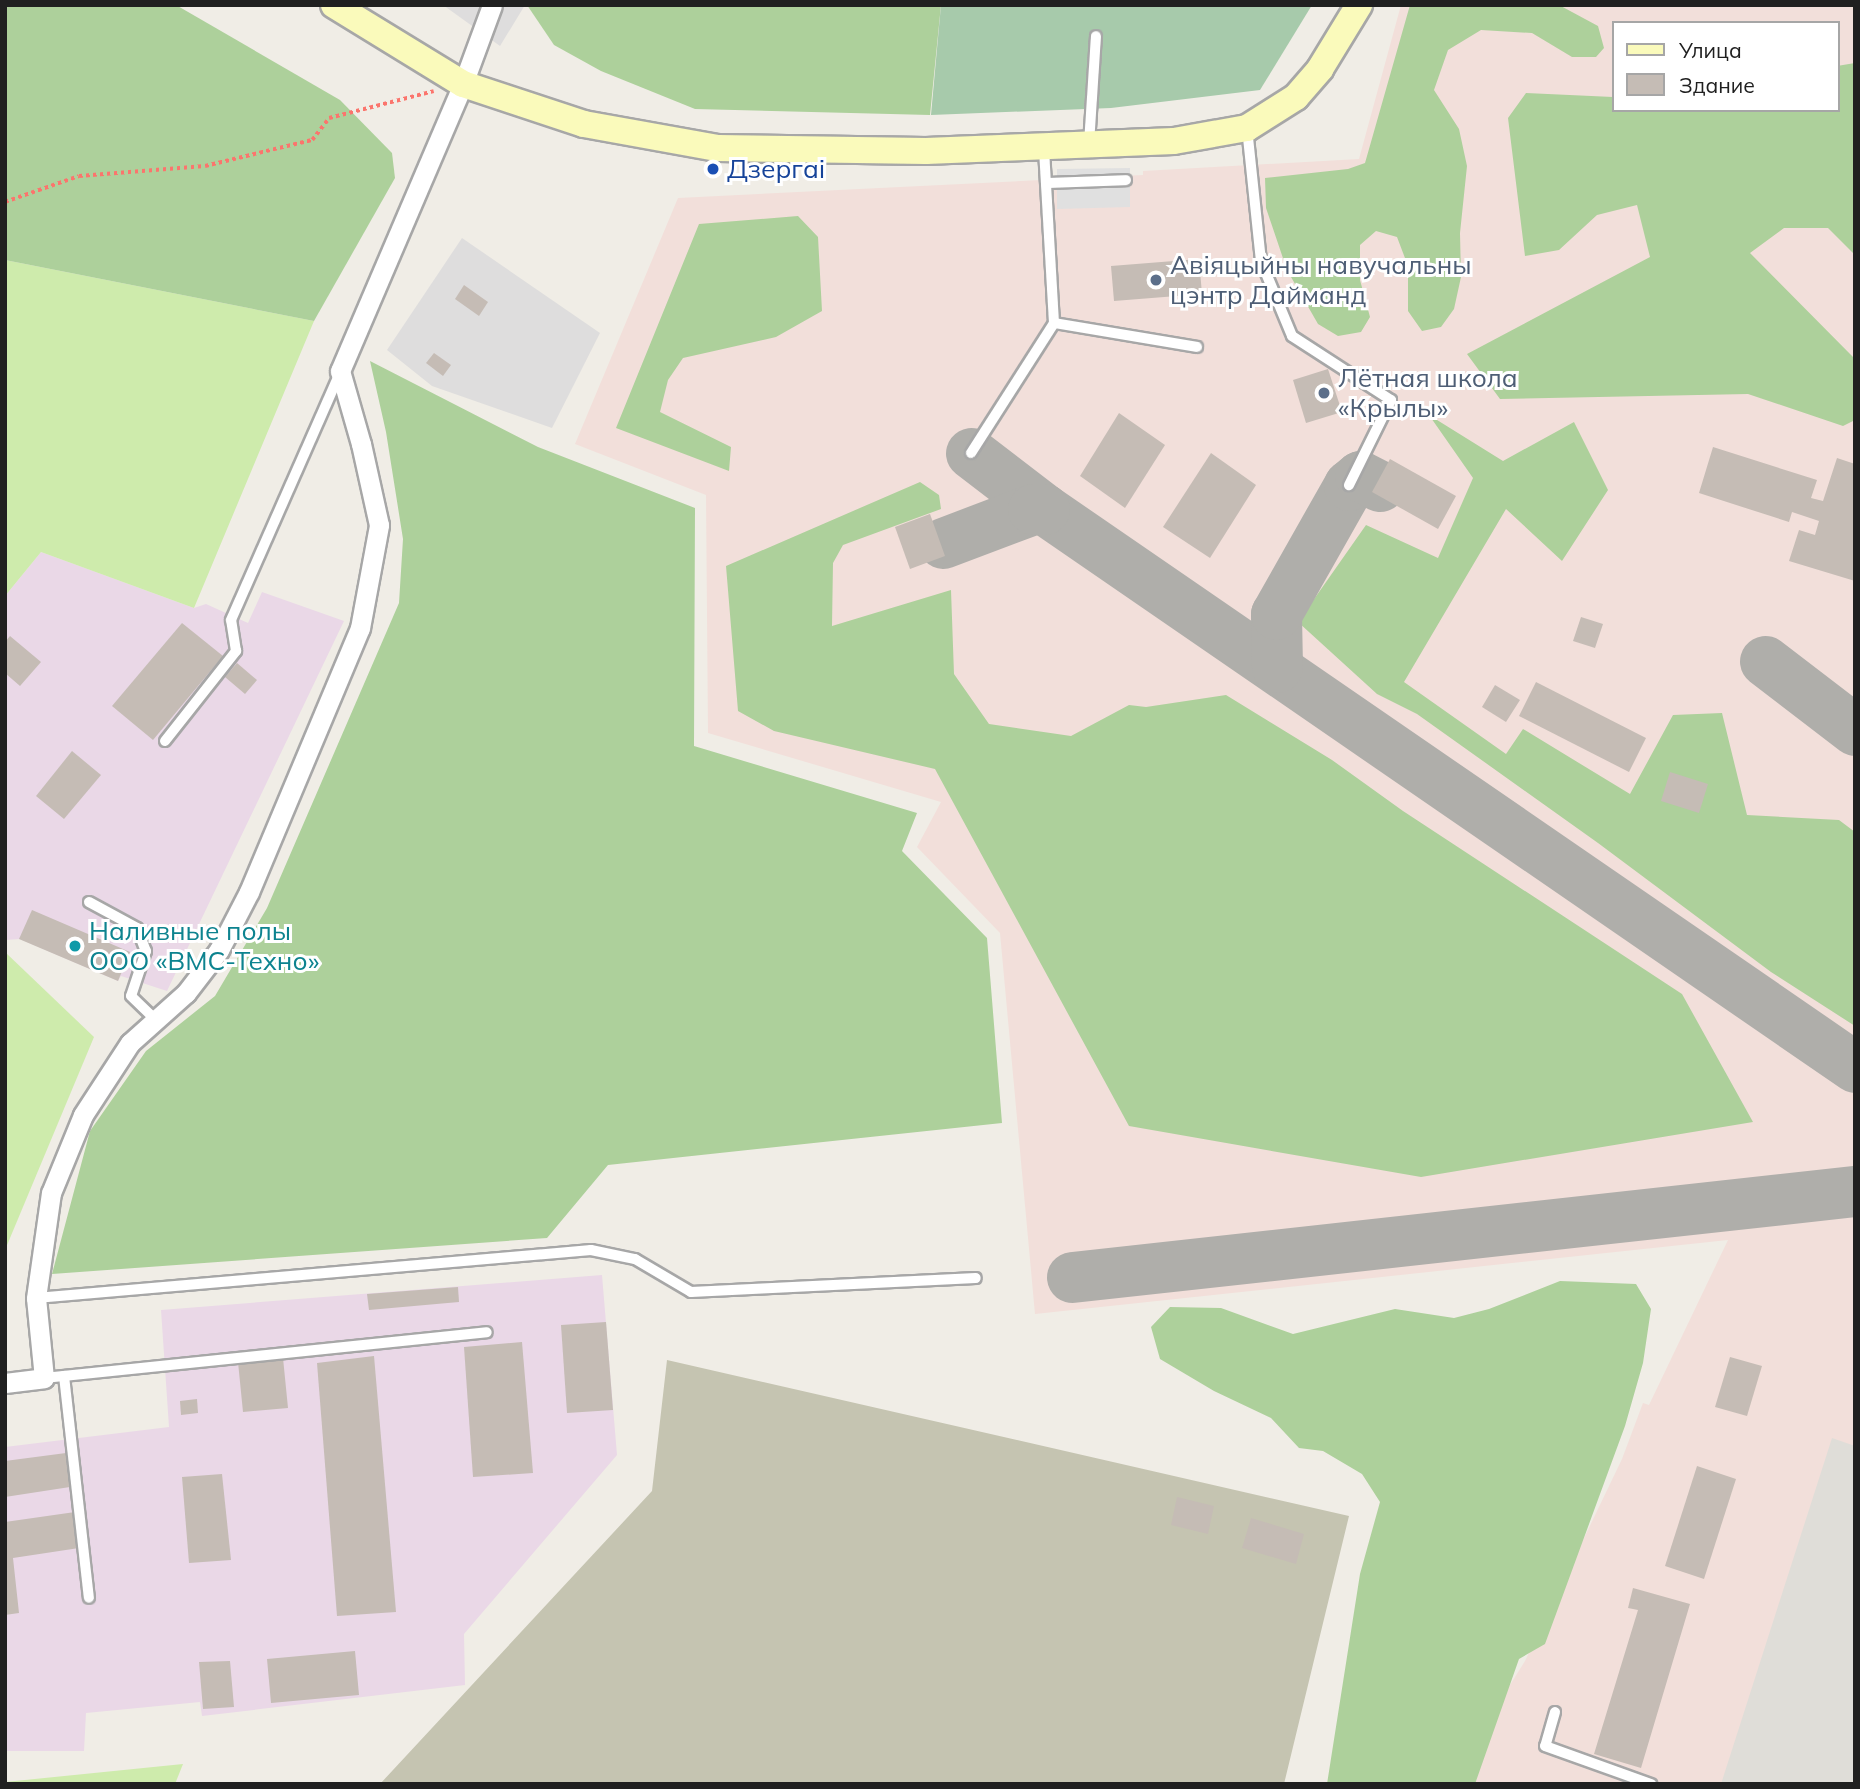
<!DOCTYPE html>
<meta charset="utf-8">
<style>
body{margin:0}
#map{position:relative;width:1860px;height:1789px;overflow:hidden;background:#f0ede6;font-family:Mulish,sans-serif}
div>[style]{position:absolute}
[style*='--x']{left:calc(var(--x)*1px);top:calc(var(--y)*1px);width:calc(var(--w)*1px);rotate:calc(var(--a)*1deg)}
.residential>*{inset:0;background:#dedddd}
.industrial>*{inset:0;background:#ead8e7}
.military>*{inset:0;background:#f2dfda}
.airport>*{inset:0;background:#dfddd8}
.construction>*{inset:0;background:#c5c4b1}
.grass>*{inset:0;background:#ceebac}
.forest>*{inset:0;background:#add09b}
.cemetery>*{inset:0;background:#a7caab}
.parking>*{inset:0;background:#e0e0e0}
.taxiway>*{height:51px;margin:-25.5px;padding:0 25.5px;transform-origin:25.5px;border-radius:25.5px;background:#afaeaa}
.building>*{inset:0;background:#c5bcb5}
.path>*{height:3.5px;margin-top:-1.75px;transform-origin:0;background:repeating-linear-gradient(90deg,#fb756d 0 3.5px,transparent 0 7px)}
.roads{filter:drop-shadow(2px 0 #a7a7a7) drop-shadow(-2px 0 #a7a7a7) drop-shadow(0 2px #a7a7a7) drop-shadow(0 -2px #a7a7a7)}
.lane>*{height:10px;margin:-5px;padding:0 5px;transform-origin:5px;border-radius:5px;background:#fff}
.street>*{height:19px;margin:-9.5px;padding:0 9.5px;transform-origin:9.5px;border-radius:9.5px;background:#fff}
.secondary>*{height:26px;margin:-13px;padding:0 13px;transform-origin:13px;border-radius:13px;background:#fafabb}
.dots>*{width:19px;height:19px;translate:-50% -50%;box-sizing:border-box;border:4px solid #fff;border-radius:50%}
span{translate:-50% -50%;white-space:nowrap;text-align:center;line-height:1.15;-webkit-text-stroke:6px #fff;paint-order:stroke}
.transit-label{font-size:26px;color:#164399}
.left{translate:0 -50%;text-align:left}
.service-label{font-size:26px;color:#4e5e75}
.culture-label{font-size:26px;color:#0d838f}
.frame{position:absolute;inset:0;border:7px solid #202020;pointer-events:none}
.legend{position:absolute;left:1612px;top:21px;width:228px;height:91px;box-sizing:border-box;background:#fff;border:2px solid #a6a6a6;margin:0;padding:9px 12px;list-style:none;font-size:21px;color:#202020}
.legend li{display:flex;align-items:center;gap:14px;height:35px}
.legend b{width:35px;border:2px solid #a6a6a6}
</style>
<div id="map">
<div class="residential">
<div style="clip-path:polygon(443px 5px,525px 5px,500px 46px)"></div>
<div style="clip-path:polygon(462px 238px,600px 333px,552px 428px,432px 386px,387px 350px)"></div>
</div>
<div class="industrial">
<div style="clip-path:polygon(41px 552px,194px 608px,206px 604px,248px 623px,262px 592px,344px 621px,167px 991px,121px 976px,118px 981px,20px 939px,5px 940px,5px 596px)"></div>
<div style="clip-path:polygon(602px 1275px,617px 1455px,464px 1634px,465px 1685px,202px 1716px,200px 1702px,86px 1713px,84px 1751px,5px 1751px,5px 1447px,169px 1427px,161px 1310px)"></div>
</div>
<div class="military">
<div style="clip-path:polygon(evenodd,1401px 5px,1855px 5px,1855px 1784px,1448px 1784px,1525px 1661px,1622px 1459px,1643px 1403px,1649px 1405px,1728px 1240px,1035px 1314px,1000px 933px,917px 847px,941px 802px,708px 733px,706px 495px,575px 444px,678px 198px,1143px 175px,1143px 171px,1359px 159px,1401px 5px,1613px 23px,1837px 23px,1837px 110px,1613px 110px,1613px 23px)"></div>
</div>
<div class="airport">
<div style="clip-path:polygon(1832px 1438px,1855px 1446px,1855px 1784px,1721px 1784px)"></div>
</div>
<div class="construction">
<div style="clip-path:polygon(667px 1360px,1349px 1516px,1284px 1784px,380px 1784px,652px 1491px)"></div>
</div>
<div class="grass">
<div style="clip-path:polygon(5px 260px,314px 321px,194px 608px,41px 552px,5px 596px)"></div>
<div style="clip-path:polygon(5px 952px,94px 1037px,5px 1250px)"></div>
<div style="clip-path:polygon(183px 1764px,175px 1784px,5px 1784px,5px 1782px)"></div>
</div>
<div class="forest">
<div style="clip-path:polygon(5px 5px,176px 5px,340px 100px,392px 153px,395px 178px,314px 321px,5px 260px)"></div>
<div style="clip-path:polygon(527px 5px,941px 5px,930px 115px,695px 109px,601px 71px,554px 45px)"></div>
<div style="clip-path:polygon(1410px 5px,1559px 5px,1598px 26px,1604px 48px,1596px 57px,1572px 57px,1532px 33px,1481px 30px,1448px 50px,1434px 90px,1459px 129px,1467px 166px,1460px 233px,1461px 277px,1454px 309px,1441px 327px,1422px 331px,1408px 311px,1408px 266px,1397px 237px,1376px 231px,1360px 245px,1360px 280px,1370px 317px,1361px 332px,1338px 336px,1318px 324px,1287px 270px,1266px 208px,1265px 178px,1348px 169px,1365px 163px)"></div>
<div style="clip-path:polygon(1855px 63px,1855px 255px,1828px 228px,1784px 228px,1750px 253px,1855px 359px,1855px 420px,1843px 426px,1748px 394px,1500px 399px,1467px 354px,1650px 257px,1637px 205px,1597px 215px,1559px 250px,1525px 256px,1508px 118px,1526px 93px,1613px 97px,1613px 110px,1837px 110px,1837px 66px)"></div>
<div style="clip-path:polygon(798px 216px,818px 237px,822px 311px,776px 337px,683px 358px,668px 380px,660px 412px,731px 447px,729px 471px,616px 428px,699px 224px)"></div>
<div style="clip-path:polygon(370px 361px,538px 447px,695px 508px,694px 746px,917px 813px,902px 851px,987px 938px,1002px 1123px,608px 1165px,547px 1238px,52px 1274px,90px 1131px,146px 1051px,215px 996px,267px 908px,399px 603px,403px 539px,386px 432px)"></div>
<div style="clip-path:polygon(1429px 415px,1503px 461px,1574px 422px,1608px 490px,1562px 561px,1506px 509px,1404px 682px,1506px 754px,1523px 729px,1630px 794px,1673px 715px,1722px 713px,1747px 815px,1839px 820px,1855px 832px,1855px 1026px,1771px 972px,1598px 843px,1417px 714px,1377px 694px,1298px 622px,1366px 525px,1438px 558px,1473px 478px)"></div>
<div style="clip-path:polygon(920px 482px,939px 495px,941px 509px,843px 545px,833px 563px,832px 626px,951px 590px,954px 674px,989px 724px,1071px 736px,1129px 705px,1146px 707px,1226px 695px,1332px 760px,1403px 811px,1682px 994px,1753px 1122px,1421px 1177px,1129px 1126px,935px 769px,774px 731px,738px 711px,726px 566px)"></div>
<div style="clip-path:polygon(1560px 1281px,1636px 1284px,1651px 1309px,1643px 1363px,1625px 1426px,1545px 1644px,1519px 1659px,1475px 1784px,1327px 1784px,1360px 1574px,1380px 1502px,1362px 1474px,1323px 1451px,1299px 1448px,1271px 1418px,1214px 1391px,1160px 1359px,1151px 1327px,1170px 1307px,1221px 1308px,1293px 1334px,1395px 1309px,1454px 1318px,1489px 1309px)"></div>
</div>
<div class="cemetery">
<div style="clip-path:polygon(941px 5px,1312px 5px,1260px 90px,1111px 108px,931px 115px)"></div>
</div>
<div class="parking">
<div style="clip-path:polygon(1130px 168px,1130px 207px,1057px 209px,1057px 169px)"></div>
</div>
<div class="taxiway">
<div style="--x:971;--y:453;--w:92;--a:37.5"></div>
<div style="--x:1044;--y:509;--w:984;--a:34.53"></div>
<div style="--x:943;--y:543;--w:96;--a:-20.7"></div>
<div style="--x:1033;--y:509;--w:11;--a:0"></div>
<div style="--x:1765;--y:661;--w:113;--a:37.5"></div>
<div style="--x:1277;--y:667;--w:53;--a:-91.1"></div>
<div style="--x:1276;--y:614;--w:148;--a:-60.5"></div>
<div style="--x:1349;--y:485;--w:14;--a:-39"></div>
<div style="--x:1360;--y:476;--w:22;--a:27"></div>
<div style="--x:1072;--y:1277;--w:788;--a:-6.27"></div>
</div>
<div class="building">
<div style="clip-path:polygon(1199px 259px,1202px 294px,1114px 301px,1111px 266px)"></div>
<div style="clip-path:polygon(464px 285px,488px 302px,479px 316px,455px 299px)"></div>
<div style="clip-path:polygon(434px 353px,451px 365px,443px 376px,426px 363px)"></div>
<div style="clip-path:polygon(1328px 369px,1342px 412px,1306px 423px,1293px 380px)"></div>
<div style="clip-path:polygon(1119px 413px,1165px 445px,1125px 508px,1080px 476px)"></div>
<div style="clip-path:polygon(1713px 447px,1817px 480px,1811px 498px,1823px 501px,1837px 458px,1855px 464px,1855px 581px,1789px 561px,1799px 530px,1815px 535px,1819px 521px,1792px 512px,1789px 522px,1699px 493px)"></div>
<div style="clip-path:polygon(1211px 453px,1256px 485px,1210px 558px,1163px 527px)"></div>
<div style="clip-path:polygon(1390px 459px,1456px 496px,1438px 529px,1372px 492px)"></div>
<div style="clip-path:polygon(930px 514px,945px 556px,910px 569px,895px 527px)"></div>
<div style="clip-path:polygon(1581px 617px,1603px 624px,1595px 648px,1573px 641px)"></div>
<div style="clip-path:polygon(182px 623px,223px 656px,153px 740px,112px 706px)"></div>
<div style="clip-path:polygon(10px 636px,41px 662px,20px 686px,5px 673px,5px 642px)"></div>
<div style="clip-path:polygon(237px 663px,257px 680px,245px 694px,225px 677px)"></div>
<div style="clip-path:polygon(1536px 682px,1646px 738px,1629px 772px,1519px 716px)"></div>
<div style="clip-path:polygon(1495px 685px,1520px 700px,1506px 722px,1482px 707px)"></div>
<div style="clip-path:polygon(72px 751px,101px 775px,64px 819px,36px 796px)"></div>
<div style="clip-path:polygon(1670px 772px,1708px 784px,1699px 813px,1661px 801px)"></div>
<div style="clip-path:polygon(32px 910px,130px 952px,118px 981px,19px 939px)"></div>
<div style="clip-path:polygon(458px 1287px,459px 1302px,369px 1310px,367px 1294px)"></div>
<div style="clip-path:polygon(606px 1322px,613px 1410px,567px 1413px,561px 1325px)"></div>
<div style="clip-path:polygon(522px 1342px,533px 1473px,473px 1477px,464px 1347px)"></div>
<div style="clip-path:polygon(374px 1356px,396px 1612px,337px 1616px,317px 1363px)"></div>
<div style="clip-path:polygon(1730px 1357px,1762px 1366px,1747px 1416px,1715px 1407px)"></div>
<div style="clip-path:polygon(283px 1358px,288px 1408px,243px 1412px,238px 1362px)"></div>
<div style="clip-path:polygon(197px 1399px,198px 1413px,181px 1415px,180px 1401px)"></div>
<div style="clip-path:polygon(66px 1453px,70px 1487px,5px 1497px,5px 1461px)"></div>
<div style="clip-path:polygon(1697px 1466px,1736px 1479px,1704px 1579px,1665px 1566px)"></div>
<div style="clip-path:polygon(222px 1474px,231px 1560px,189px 1563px,182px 1477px)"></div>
<div style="clip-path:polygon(1177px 1497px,1214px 1506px,1208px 1534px,1171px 1525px)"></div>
<div style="clip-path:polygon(75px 1512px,79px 1548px,13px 1558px,19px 1613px,5px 1615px,5px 1522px)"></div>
<div style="clip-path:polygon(1251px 1518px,1304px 1534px,1296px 1564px,1242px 1548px)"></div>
<div style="clip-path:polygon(1633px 1588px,1690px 1604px,1641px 1768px,1594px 1754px,1638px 1610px,1628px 1608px)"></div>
<div style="clip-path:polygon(355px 1651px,359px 1695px,271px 1703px,267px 1659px)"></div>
<div style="clip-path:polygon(230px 1661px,234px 1707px,203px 1709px,199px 1662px)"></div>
</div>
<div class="path">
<div style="--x:5;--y:202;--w:78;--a:-19.4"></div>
<div style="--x:79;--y:176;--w:126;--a:-4.5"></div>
<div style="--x:205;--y:166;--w:110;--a:-13.7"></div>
<div style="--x:312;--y:140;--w:28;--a:-52"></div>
<div style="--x:329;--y:118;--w:108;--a:-14.4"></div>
</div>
<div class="roads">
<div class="lane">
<div style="--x:1247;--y:128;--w:134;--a:84"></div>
<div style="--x:1261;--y:261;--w:81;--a:67.5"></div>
<div style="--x:1292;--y:336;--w:118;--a:32.9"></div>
<div style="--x:1391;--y:400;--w:95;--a:116.3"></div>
<div style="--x:1089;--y:144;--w:108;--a:-86.3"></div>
<div style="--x:1046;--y:183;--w:80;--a:-2.1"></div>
<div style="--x:1054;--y:323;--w:145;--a:9.5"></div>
<div style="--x:971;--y:453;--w:154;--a:-57.4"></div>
<div style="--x:1054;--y:323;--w:176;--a:-93.3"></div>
<div style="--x:165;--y:741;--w:115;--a:-51.7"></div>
<div style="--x:236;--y:651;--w:31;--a:-99"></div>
<div style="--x:231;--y:620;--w:268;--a:-66.2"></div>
<div style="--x:89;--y:902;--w:55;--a:28.4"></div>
<div style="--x:137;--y:928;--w:25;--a:69"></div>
<div style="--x:146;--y:951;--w:47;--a:108.4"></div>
<div style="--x:131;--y:996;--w:36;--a:44"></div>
<div style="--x:36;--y:1298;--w:557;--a:-4.94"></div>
<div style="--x:591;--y:1250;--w:45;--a:11.6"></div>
<div style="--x:635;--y:1259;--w:65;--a:30.5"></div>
<div style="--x:691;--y:1292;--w:285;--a:-2.8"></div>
<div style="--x:64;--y:1376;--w:223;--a:83.6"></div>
<div style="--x:44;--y:1378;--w:445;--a:-5.9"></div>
<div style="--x:1555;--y:1712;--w:35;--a:106"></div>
<div style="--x:1545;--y:1746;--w:113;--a:19.7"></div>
</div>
<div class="street">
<div style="--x:5;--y:1383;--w:39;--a:-7"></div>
<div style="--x:44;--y:1378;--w:80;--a:-95.7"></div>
<div style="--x:36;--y:1298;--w:106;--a:-81.9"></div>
<div style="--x:51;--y:1193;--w:84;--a:-67.7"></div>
<div style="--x:83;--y:1115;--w:86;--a:-56.9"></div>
<div style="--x:130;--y:1043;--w:75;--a:-41.8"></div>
<div style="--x:186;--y:993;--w:54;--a:-52.5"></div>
<div style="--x:219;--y:950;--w:65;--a:-62.7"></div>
<div style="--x:249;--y:892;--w:286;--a:-67.2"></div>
<div style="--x:360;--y:628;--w:105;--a:-79.5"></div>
<div style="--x:379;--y:525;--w:83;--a:-102.5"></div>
<div style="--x:361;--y:444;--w:76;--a:-106"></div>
<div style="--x:340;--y:371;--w:312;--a:-66.8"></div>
<div style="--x:463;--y:84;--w:84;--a:-69.8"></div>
</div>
<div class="secondary">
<div style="--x:334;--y:5;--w:151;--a:31.5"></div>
<div style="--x:463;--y:84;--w:127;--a:18.3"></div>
<div style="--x:584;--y:124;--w:136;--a:10.2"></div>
<div style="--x:718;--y:148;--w:208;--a:0.8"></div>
<div style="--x:926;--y:151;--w:248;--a:-2.3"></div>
<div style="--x:1174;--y:141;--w:74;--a:-10.1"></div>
<div style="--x:1247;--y:128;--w:58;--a:-32.3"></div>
<div style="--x:1296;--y:97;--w:37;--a:-49"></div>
<div style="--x:1320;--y:69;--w:75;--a:-58.6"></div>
</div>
</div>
<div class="dots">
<div style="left:713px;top:169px;background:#1a4fb4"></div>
<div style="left:1156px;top:280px;background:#5c6f8a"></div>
<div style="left:1324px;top:393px;background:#5c6f8a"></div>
<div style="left:75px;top:946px;background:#0f9aa8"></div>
</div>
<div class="transit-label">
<span class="left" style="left:727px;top:169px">Дзергаі</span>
</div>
<div class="service-label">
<span class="left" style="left:1170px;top:280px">Авіяцыйны навучальны<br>цэнтр Дайманд</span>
<span class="left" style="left:1338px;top:393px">Лётная школа<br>«Крылы»</span>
</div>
<div class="culture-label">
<span class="left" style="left:89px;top:946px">Наливные полы<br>ООО «ВМС-Техно»</span>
</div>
<div class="frame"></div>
<ul class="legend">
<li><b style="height:9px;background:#fafabb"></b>Улица</li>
<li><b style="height:19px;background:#c5bcb5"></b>Здание</li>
</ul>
</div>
